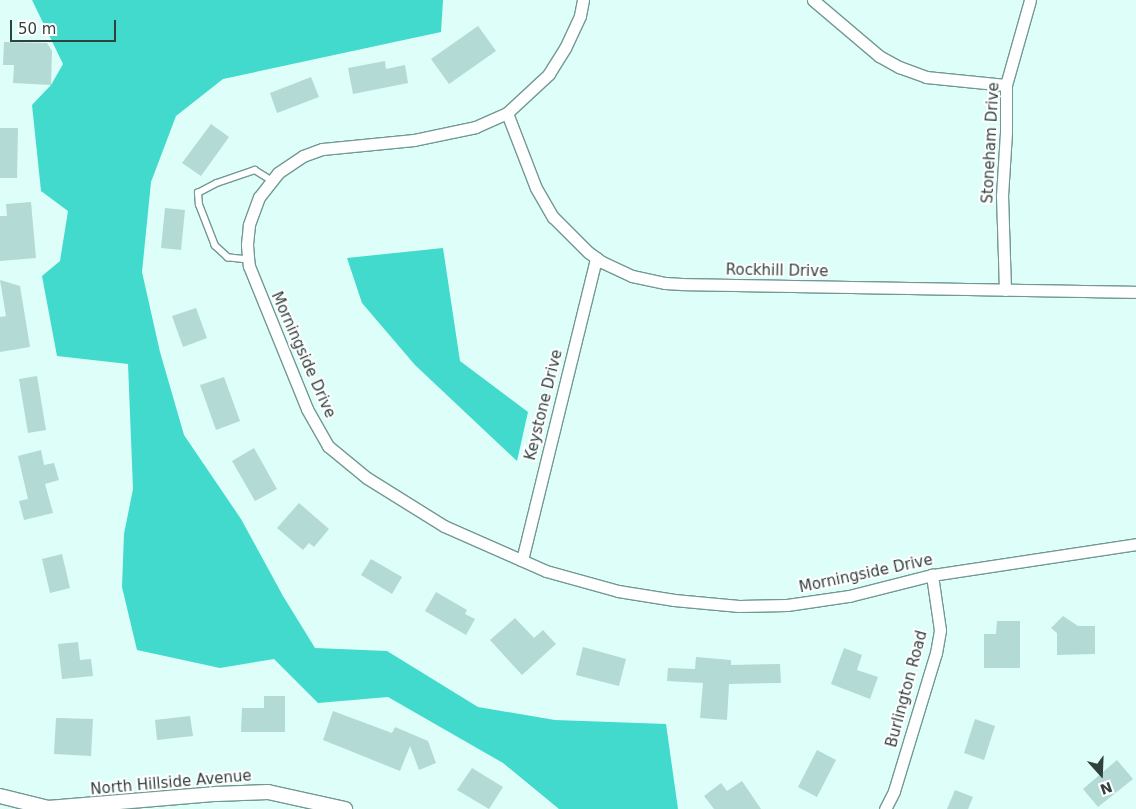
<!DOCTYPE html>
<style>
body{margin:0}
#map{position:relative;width:1136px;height:809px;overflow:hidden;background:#defef9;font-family:"DejaVu Sans",sans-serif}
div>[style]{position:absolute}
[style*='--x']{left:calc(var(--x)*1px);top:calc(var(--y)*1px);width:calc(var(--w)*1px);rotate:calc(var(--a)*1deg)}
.forest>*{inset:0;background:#41dacc}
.building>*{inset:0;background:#b3dad5}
.roads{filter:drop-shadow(1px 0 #739893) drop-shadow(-1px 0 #739893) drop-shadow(0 1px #739893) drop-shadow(0 -1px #739893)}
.service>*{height:5.5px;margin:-2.75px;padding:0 2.75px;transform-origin:2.75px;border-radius:2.75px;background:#fff}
.minor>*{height:11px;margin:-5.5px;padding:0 5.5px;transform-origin:5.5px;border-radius:5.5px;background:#fff}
.tertiary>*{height:14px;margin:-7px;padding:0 7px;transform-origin:7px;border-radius:7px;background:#fff}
span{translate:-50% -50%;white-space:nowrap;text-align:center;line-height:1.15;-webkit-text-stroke:4px #fff;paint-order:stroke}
.street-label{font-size:15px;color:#31413e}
.north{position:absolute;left:1076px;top:749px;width:50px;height:50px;-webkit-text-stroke:4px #fff;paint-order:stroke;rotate:160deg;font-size:14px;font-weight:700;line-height:20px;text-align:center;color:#31413e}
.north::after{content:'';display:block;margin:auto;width:18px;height:22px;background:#31413e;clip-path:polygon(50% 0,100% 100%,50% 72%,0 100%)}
.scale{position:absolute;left:10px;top:20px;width:106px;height:22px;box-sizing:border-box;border:2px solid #31413e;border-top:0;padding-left:6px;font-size:15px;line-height:18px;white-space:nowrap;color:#31413e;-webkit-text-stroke:4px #fff;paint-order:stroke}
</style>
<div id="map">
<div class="forest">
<div style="clip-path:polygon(32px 0,443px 0,441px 32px,223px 79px,176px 116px,151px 182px,142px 272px,160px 352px,184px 435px,241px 519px,283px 596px,315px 648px,387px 651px,478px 707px,555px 720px,666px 724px,678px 809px,559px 809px,503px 763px,388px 697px,318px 703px,274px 659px,220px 668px,137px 650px,122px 587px,124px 534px,133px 489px,128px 364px,57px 356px,42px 276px,60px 261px,68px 211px,41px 191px,32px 105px,51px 85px,63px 64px)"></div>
<div style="clip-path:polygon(443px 248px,460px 361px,528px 412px,517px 461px,415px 365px,362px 303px,347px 258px)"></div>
</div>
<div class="building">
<div style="clip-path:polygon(478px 26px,496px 51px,449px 84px,431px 59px)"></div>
<div style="clip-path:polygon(4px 42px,47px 43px,52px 51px,51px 85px,13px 83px,14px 65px,3px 65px)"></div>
<div style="clip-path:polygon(385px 61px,386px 69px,405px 65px,408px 83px,353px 94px,348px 68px)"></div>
<div style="clip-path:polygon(311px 77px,319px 97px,277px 113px,270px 93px)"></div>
<div style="clip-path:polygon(211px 124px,229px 137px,201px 176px,182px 163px)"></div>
<div style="clip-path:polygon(0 128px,18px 128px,17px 178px,0 178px)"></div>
<div style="clip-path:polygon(31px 202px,36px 258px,0 261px,0 216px,7px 216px,6px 204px)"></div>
<div style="clip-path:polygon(165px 208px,185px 210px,181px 250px,161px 248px)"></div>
<div style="clip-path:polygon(0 280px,20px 286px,30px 347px,0 352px,0 317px,6px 316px)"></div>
<div style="clip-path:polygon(196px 308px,207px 338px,183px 347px,172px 316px)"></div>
<div style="clip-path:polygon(37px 376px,46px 430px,28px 433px,19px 379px)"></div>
<div style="clip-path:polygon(224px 377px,240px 421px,216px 430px,200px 385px)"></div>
<div style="clip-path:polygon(254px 448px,277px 489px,255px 501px,232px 461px)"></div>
<div style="clip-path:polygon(41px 450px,44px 465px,54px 463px,59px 480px,45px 484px,53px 513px,24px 520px,19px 501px,28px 499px,18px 456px)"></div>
<div style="clip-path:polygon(299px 503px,329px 529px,314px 547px,309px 543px,303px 550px,277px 528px)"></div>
<div style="clip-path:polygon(62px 554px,70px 588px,50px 593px,42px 559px)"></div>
<div style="clip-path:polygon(371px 559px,402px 577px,392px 594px,361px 575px)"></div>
<div style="clip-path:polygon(436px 592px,467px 610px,465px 614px,475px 619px,466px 635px,425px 611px)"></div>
<div style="clip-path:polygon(1063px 616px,1078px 626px,1095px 626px,1095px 654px,1057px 655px,1057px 633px,1051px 628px)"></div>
<div style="clip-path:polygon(515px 618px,534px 638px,543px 630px,556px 644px,522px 675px,490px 640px)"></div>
<div style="clip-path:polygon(997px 621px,1020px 621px,1020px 668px,984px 668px,984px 634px,996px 634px)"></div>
<div style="clip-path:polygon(78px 642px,80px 660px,91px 659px,93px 676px,62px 679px,58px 644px)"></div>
<div style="clip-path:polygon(583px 647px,626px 659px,619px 686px,576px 675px)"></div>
<div style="clip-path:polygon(844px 648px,862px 655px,857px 670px,878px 677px,870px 699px,831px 684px)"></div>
<div style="clip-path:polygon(696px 657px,731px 660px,731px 665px,780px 664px,781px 683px,729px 684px,727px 720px,700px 718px,703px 683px,667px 681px,668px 668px,695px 669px)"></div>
<div style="clip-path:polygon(264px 696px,285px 696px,285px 732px,241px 732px,242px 708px,264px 708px)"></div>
<div style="clip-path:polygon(333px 711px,392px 733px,395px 727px,428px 741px,436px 763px,419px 770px,410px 746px,400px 771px,323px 740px)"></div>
<div style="clip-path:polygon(190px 716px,193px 736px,157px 740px,155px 720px)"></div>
<div style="clip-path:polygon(56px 718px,93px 719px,91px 756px,54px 754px)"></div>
<div style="clip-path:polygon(975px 719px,995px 726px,984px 760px,964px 753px)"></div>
<div style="clip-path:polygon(817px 750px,836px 760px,817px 797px,798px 787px)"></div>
<div style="clip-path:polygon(1117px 760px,1133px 779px,1098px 807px,1083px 789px)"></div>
<div style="clip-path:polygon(472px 768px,503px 787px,489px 809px,457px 790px)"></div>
<div style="clip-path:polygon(742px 781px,761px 809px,714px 809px,704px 796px,721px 783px,727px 791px)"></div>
<div style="clip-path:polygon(955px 790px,973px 797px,968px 809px,947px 809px)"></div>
</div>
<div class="roads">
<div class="service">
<div style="--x:248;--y:260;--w:20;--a:-174"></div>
<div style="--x:228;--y:258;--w:18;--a:-137"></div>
<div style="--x:215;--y:246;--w:44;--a:-111.3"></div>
<div style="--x:199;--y:205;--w:12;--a:-95"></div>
<div style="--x:198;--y:193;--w:21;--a:-28"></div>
<div style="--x:217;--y:183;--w:40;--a:-18.9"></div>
<div style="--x:255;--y:170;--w:19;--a:32"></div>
</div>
<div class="minor">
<div style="--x:583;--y:0;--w:16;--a:101"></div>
<div style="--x:580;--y:16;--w:35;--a:115"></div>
<div style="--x:565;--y:48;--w:31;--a:122"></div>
<div style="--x:549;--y:74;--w:57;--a:137.1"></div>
<div style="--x:507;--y:113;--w:34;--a:156"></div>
<div style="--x:476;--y:127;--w:63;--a:168.2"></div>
<div style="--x:414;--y:140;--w:92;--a:174.4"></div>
<div style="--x:322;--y:149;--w:20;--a:160"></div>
<div style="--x:303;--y:156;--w:30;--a:146"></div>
<div style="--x:278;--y:173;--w:31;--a:128"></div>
<div style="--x:259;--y:197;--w:30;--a:110"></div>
<div style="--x:249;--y:225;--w:20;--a:96"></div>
<div style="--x:247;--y:245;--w:21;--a:85"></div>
<div style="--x:249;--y:266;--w:154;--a:67.9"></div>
<div style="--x:307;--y:409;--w:43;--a:60.4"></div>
<div style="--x:328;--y:446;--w:50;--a:39.4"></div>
<div style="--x:367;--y:478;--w:91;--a:31.9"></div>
<div style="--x:444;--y:526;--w:111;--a:23.8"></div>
<div style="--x:546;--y:571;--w:75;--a:15.5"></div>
<div style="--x:618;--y:591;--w:57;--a:9.1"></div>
<div style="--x:674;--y:600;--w:65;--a:5.3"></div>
<div style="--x:739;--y:606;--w:48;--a:-1.2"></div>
<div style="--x:787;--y:605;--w:63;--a:-8.3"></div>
<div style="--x:849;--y:596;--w:86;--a:-14.2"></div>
<div style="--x:932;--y:575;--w:206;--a:-8.6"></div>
<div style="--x:813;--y:0;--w:87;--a:40.3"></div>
<div style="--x:879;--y:56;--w:23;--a:29"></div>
<div style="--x:899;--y:67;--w:29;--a:20"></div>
<div style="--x:926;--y:77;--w:80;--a:5.7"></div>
<div style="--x:507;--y:113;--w:80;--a:68.9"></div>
<div style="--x:536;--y:188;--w:34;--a:60"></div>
<div style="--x:553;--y:217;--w:49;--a:45"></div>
<div style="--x:588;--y:252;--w:17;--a:36"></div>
<div style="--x:602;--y:262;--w:33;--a:25"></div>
<div style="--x:632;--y:276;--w:34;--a:12"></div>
<div style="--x:665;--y:283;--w:17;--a:3"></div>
<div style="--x:682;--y:284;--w:454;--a:1"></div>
<div style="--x:1005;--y:290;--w:94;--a:-91.8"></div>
<div style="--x:1002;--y:196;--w:64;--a:-86.4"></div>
<div style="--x:1006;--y:132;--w:47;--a:-90"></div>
<div style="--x:1006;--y:85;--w:88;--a:-74.2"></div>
<div style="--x:522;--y:560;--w:311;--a:-76.2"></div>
<div style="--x:885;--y:809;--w:20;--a:-63"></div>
<div style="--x:894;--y:791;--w:144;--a:-73.1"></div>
<div style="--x:936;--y:653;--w:23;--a:-80"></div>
<div style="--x:940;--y:630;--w:56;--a:-98.3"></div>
</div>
<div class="tertiary">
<div style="--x:0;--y:796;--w:49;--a:14"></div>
<div style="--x:48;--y:808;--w:169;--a:-4.8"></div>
<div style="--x:216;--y:794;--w:52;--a:-2.2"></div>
<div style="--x:268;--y:792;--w:79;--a:12.4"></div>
</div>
</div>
<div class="street-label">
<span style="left:991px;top:143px;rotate:-87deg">Stoneham Drive</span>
<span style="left:777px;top:271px;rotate:1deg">Rockhill Drive</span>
<span style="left:303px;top:355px;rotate:66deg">Morningside Drive</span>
<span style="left:544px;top:405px;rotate:-76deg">Keystone Drive</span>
<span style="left:866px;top:574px;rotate:-12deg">Morningside Drive</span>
<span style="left:907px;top:689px;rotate:-75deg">Burlington Road</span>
<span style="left:171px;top:783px;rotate:-5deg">North Hillside Avenue</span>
</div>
<div class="north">N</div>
<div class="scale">50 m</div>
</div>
